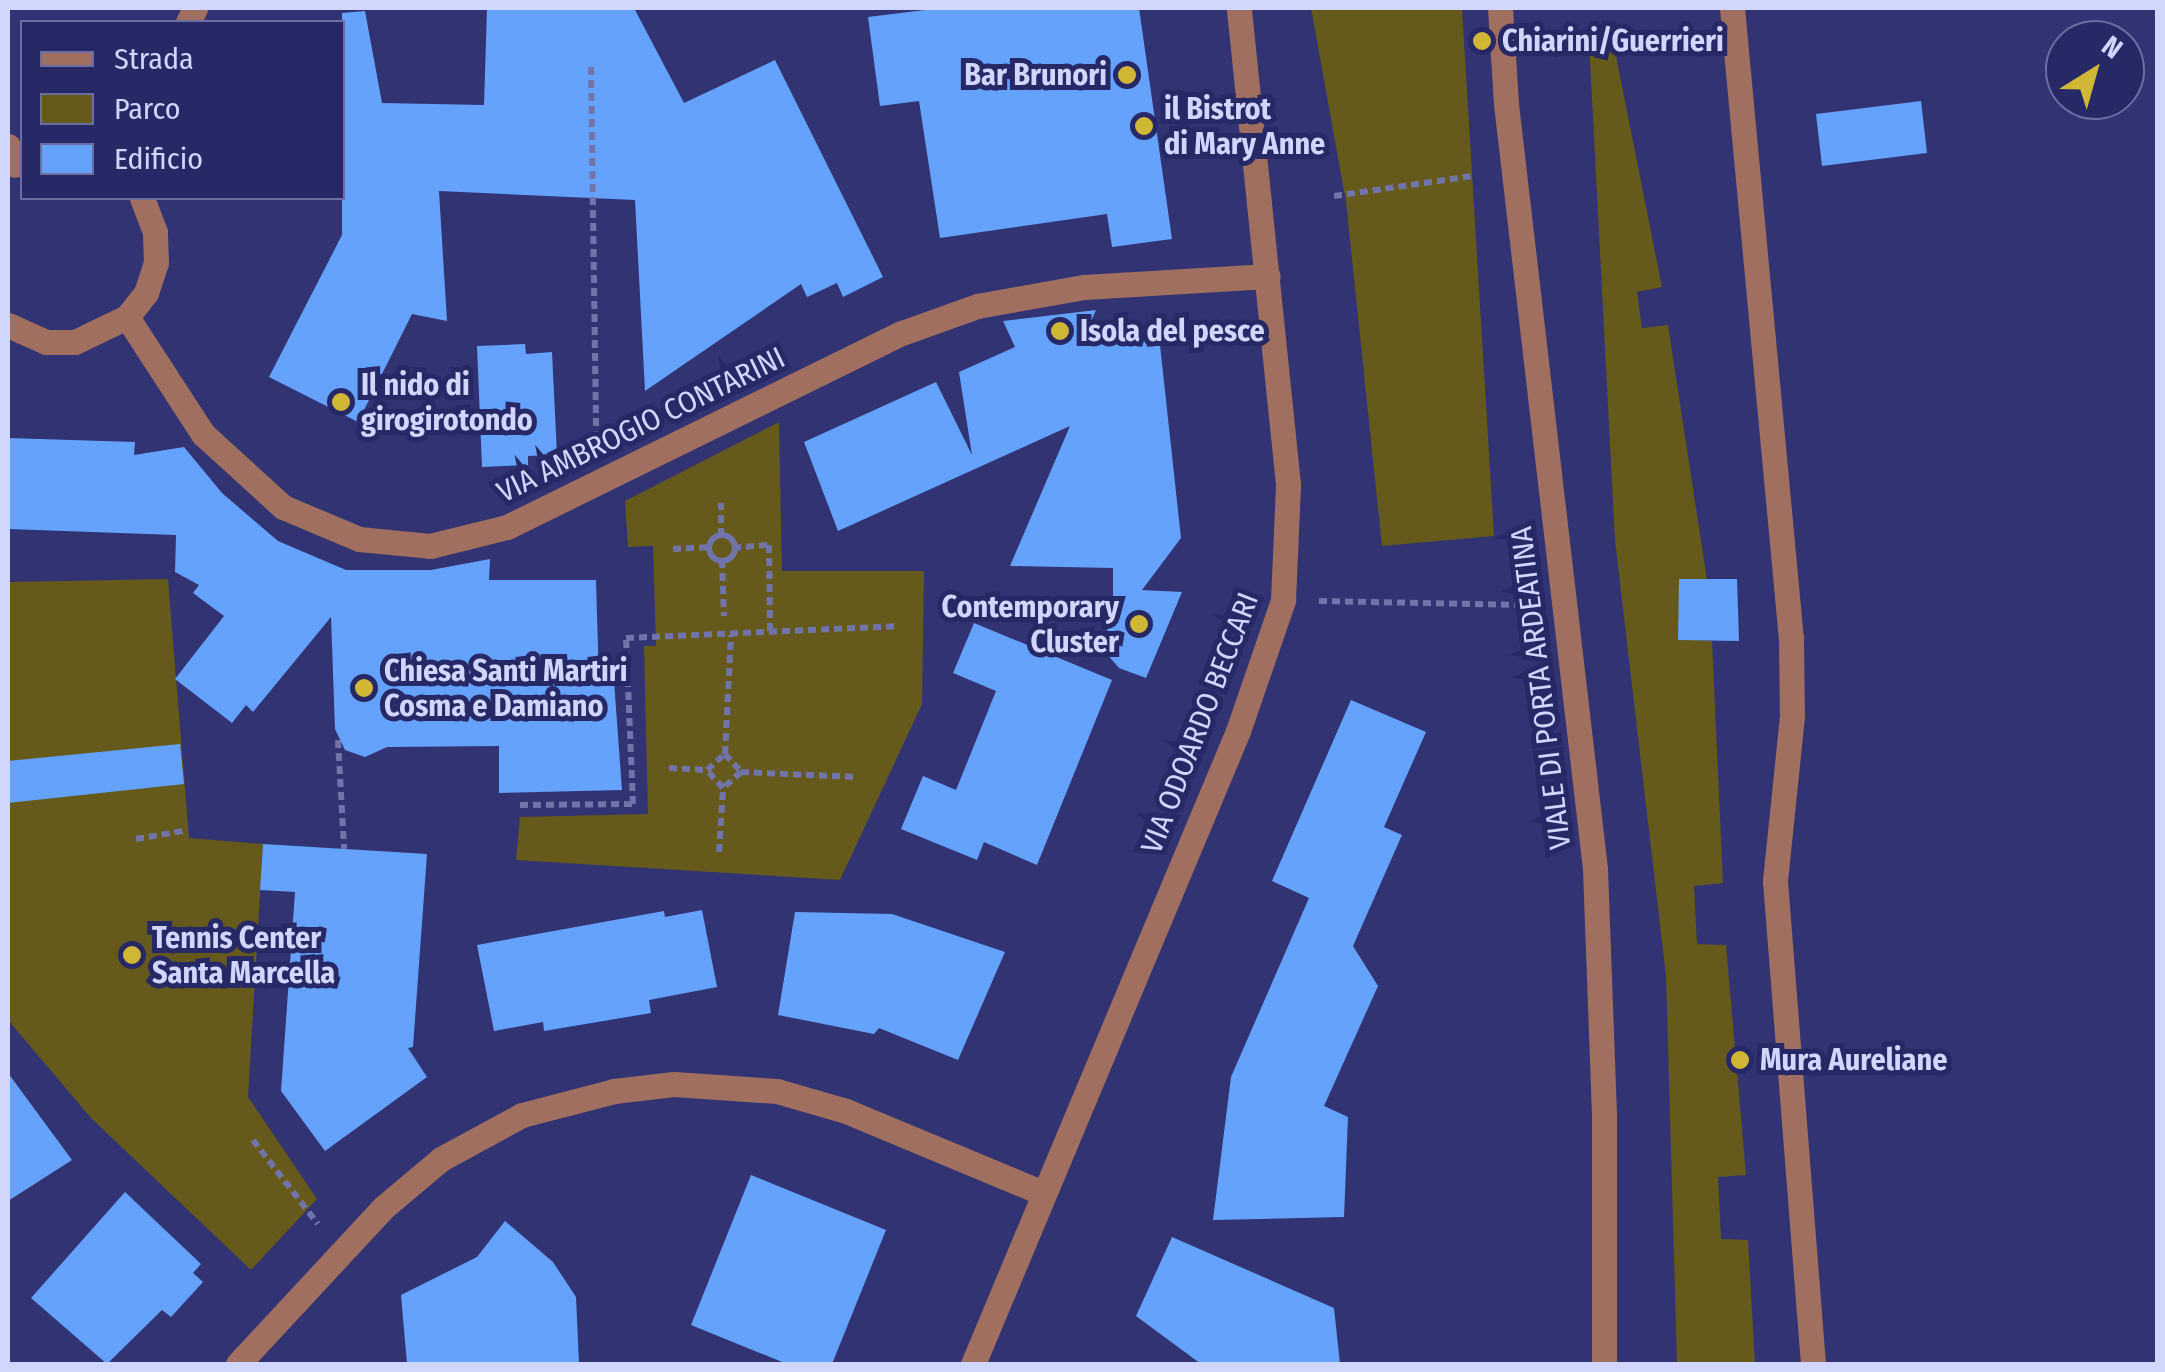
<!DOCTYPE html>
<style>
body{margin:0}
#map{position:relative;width:2165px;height:1372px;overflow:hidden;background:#313372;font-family:"Fira Sans Condensed",sans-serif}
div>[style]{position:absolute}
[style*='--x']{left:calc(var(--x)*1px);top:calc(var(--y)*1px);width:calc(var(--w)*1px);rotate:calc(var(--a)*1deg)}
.green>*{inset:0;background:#65591b}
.building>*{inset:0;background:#64a2fb}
.path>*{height:6px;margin-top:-3px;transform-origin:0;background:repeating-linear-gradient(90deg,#7174a9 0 8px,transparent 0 13px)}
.path>.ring{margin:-3px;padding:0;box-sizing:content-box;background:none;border:6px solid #7174a9;border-radius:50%}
.minor>*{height:25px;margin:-12.5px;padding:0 12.5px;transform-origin:12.5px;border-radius:12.5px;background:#a06f60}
.dots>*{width:28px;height:28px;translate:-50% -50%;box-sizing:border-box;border:5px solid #272866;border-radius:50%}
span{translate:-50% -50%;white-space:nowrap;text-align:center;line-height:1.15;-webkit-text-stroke:10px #272866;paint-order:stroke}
.poi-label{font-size:30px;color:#d0d6fc;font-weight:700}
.left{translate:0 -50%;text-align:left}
.right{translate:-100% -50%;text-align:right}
.street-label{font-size:30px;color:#d0d6fc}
.frame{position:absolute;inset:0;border:10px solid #d0d6fc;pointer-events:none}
.legend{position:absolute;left:20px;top:20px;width:325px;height:180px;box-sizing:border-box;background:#272866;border:2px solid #6b6ea2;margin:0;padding:12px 18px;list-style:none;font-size:30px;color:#d0d6fc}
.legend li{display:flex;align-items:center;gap:20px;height:50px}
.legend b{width:50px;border:2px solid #6b6ea2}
.north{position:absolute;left:2045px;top:20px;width:100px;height:100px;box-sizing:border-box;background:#272866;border:2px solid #6b6ea2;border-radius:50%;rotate:37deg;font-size:28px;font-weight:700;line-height:40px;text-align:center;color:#d0d6fc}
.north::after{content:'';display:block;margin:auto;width:35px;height:45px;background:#d0b736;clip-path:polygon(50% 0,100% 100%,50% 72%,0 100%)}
</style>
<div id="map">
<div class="green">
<div style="clip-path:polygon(1311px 8px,1462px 8px,1494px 536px,1382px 546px,1346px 202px)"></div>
<div style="clip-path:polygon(1589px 41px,1613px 41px,1662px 287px,1637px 292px,1642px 328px,1668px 325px,1707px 580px,1678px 639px,1712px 641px,1723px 883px,1694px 886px,1697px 944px,1726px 945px,1746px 1175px,1718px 1177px,1721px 1239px,1748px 1240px,1755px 1364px,1677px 1364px,1666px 976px,1615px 540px)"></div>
<div style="clip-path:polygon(779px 422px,782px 571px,924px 571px,922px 704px,840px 880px,516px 860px,520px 817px,648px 814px,644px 646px,656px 646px,653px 546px,628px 547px,625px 501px)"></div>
<div style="clip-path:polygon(168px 579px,189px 838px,263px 844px,248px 1097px,317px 1199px,251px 1270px,91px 1118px,8px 1020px,8px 582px)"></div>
</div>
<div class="building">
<div style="clip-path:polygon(487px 8px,634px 8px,684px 103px,775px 60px,883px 277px,843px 297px,837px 283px,807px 297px,801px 284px,645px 391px,635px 200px,439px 191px,447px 321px,412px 314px,358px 422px,269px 377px,342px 235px,342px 13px,365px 11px,382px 103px,484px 105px)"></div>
<div style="clip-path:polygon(941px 8px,1139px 8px,1172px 239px,1112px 247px,1107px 214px,940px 238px,919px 101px,880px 106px,868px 17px)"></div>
<div style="clip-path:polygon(1921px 101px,1927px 153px,1822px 166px,1816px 114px)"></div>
<div style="clip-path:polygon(1096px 310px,1081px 345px,1146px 338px,1147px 347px,1160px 345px,1181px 538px,1142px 590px,1182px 592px,1146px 678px,1119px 668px,1100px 646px,1113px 618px,1113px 568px,1010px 566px,1070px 426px,838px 531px,804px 442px,936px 382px,972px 455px,959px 372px,1015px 347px,1003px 321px)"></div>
<div style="clip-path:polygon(525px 344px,526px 354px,552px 352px,557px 455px,528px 456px,528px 465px,482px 467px,477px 346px)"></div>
<div style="clip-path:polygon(8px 438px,135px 442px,134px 455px,184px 447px,222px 493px,278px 541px,346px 570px,431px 570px,490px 559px,489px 580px,596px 580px,599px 682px,614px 681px,622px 790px,499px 793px,499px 746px,387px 747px,365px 757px,345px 750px,335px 729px,331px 617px,253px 712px,246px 705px,232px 723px,175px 679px,224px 616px,193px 593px,199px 585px,175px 572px,176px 535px,8px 529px)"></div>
<div style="clip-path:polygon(1679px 579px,1737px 579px,1739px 641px,1678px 640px)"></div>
<div style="clip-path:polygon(974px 623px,1112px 680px,1037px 865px,984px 842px,977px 860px,901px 829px,923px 776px,956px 790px,996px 691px,953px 673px)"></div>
<div style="clip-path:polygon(1351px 700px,1426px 732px,1384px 827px,1402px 835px,1353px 946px,1378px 986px,1324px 1106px,1348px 1117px,1344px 1217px,1213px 1220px,1231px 1077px,1309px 898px,1272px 881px)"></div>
<div style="clip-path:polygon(180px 744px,184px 784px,8px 803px,8px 761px)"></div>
<div style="clip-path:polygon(263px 844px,427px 854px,413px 1047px,408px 1048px,427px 1077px,325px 1151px,281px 1091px,295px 892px,260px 890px)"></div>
<div style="clip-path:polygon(702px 910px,717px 987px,649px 1000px,651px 1013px,544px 1031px,543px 1022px,494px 1031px,477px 945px,664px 911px,665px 917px)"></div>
<div style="clip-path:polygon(795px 912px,892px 914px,1005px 952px,958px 1060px,879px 1028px,874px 1034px,778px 1015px)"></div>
<div style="clip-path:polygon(8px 1073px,72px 1160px,8px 1201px)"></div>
<div style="clip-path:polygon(751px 1175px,886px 1230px,832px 1364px,787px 1364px,691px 1325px)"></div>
<div style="clip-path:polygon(125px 1192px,201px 1264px,193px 1273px,203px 1282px,171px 1317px,162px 1310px,107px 1364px,31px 1298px)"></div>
<div style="clip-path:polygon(505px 1221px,553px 1262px,576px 1297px,579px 1364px,407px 1364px,401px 1295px,477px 1257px)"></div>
<div style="clip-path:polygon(1172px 1237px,1334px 1308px,1340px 1364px,1201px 1364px,1136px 1316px)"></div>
</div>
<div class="path">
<div style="--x:591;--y:67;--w:375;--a:89.2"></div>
<div style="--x:1334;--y:196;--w:140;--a:-8.2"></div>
<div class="ring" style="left:709px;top:535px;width:20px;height:20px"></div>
<div style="--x:721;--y:536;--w:33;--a:-90"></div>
<div style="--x:733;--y:548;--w:36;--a:-5"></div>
<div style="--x:769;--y:545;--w:88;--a:89.3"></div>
<div style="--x:673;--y:549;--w:38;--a:-3"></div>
<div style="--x:722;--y:560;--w:56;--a:88"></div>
<div style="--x:1319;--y:601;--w:208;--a:1.1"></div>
<div style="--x:338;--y:740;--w:109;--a:86.8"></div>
<div style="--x:725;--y:754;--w:24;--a:48"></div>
<div style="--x:741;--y:772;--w:24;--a:138"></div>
<div style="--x:723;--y:788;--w:24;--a:-132"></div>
<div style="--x:707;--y:770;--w:24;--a:-42"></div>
<div style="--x:725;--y:754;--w:119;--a:-87.1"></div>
<div style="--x:669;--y:768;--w:38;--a:3"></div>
<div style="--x:741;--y:772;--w:116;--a:2.5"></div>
<div style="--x:520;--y:805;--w:113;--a:-0.5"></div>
<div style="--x:633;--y:804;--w:166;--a:-92.4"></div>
<div style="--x:626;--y:638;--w:270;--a:-2.5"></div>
<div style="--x:136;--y:839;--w:48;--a:-9.7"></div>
<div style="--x:719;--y:852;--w:64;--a:-86.4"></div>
<div style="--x:253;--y:1140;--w:106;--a:52.3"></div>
</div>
<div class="minor">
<div style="--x:1500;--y:8;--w:96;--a:86.4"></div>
<div style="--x:1506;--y:104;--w:770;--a:83.36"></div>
<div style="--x:1595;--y:869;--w:247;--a:87.9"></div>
<div style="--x:1604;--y:1116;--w:248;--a:90"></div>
<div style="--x:1732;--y:8;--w:634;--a:84.66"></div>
<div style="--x:1791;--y:639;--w:77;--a:89.3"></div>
<div style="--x:1792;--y:716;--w:166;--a:95.9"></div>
<div style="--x:1775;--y:881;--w:484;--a:85.5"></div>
<div style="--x:188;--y:22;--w:16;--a:-63"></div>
<div style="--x:8;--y:146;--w:20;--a:70"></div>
<div style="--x:127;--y:317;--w:140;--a:57"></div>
<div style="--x:203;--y:434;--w:108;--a:42.4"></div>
<div style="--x:283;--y:507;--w:82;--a:22.8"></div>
<div style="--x:359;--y:539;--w:71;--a:5.6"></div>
<div style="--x:430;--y:546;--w:79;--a:-13.9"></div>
<div style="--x:507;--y:527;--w:440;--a:-26.2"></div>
<div style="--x:902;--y:333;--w:80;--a:-19.8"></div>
<div style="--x:977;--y:306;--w:109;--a:-10.1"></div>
<div style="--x:1084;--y:287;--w:184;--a:-3.4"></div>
<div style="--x:8;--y:325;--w:42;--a:24.1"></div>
<div style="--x:46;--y:342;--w:29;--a:0"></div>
<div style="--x:75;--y:342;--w:58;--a:-25.7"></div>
<div style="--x:127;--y:317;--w:31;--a:-52"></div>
<div style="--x:146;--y:293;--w:32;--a:-72"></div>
<div style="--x:156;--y:263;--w:31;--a:-92"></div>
<div style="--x:155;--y:232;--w:36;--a:-111"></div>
<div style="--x:238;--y:1364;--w:214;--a:-47.1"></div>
<div style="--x:384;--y:1207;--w:75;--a:-40.1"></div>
<div style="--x:441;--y:1159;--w:92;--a:-28.5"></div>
<div style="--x:522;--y:1115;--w:95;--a:-14.6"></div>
<div style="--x:614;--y:1091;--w:60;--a:-6.7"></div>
<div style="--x:674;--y:1084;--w:103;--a:3.9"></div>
<div style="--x:777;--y:1091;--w:72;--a:16.2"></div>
<div style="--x:846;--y:1111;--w:213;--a:22.6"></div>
<div style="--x:973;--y:1364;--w:686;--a:-67.28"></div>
<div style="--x:1238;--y:731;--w:139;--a:-71"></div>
<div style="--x:1283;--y:600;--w:116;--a:-87.5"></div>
<div style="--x:1288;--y:484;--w:479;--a:-95.9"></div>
</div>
<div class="dots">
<div style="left:1482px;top:41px;background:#d0b736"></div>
<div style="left:1127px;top:75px;background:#d0b736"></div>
<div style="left:1144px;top:126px;background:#d0b736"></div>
<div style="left:1060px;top:331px;background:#d0b736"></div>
<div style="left:341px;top:402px;background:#d0b736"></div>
<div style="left:1139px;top:624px;background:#d0b736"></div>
<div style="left:364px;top:688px;background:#d0b736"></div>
<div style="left:132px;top:955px;background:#d0b736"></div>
<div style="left:1740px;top:1060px;background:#d0b736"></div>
</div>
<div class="poi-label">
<span class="left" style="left:1502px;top:41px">Chiarini/Guerrieri</span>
<span class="right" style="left:1107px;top:75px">Bar Brunori</span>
<span class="left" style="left:1164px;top:126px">il Bistrot<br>di Mary Anne</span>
<span class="left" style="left:1080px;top:331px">Isola del pesce</span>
<span class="left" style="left:361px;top:402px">Il nido di<br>girogirotondo</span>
<span class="right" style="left:1119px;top:624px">Contemporary<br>Cluster</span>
<span class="left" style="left:384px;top:688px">Chiesa Santi Martiri<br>Cosma e Damiano</span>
<span class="left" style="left:152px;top:955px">Tennis Center<br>Santa Marcella</span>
<span class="left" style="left:1760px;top:1060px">Mura Aureliane</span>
</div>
<div class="street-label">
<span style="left:641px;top:425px;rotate:-26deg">VIA AMBROGIO CONTARINI</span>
<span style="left:1541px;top:688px;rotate:-97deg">VIALE DI PORTA ARDEATINA</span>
<span style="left:1200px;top:723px;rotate:-69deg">VIA ODOARDO BECCARI</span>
</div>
<div class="frame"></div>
<ul class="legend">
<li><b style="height:12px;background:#a06f60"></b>Strada</li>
<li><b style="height:28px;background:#65591b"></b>Parco</li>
<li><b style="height:28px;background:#64a2fb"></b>Edificio</li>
</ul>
<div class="north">N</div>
</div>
